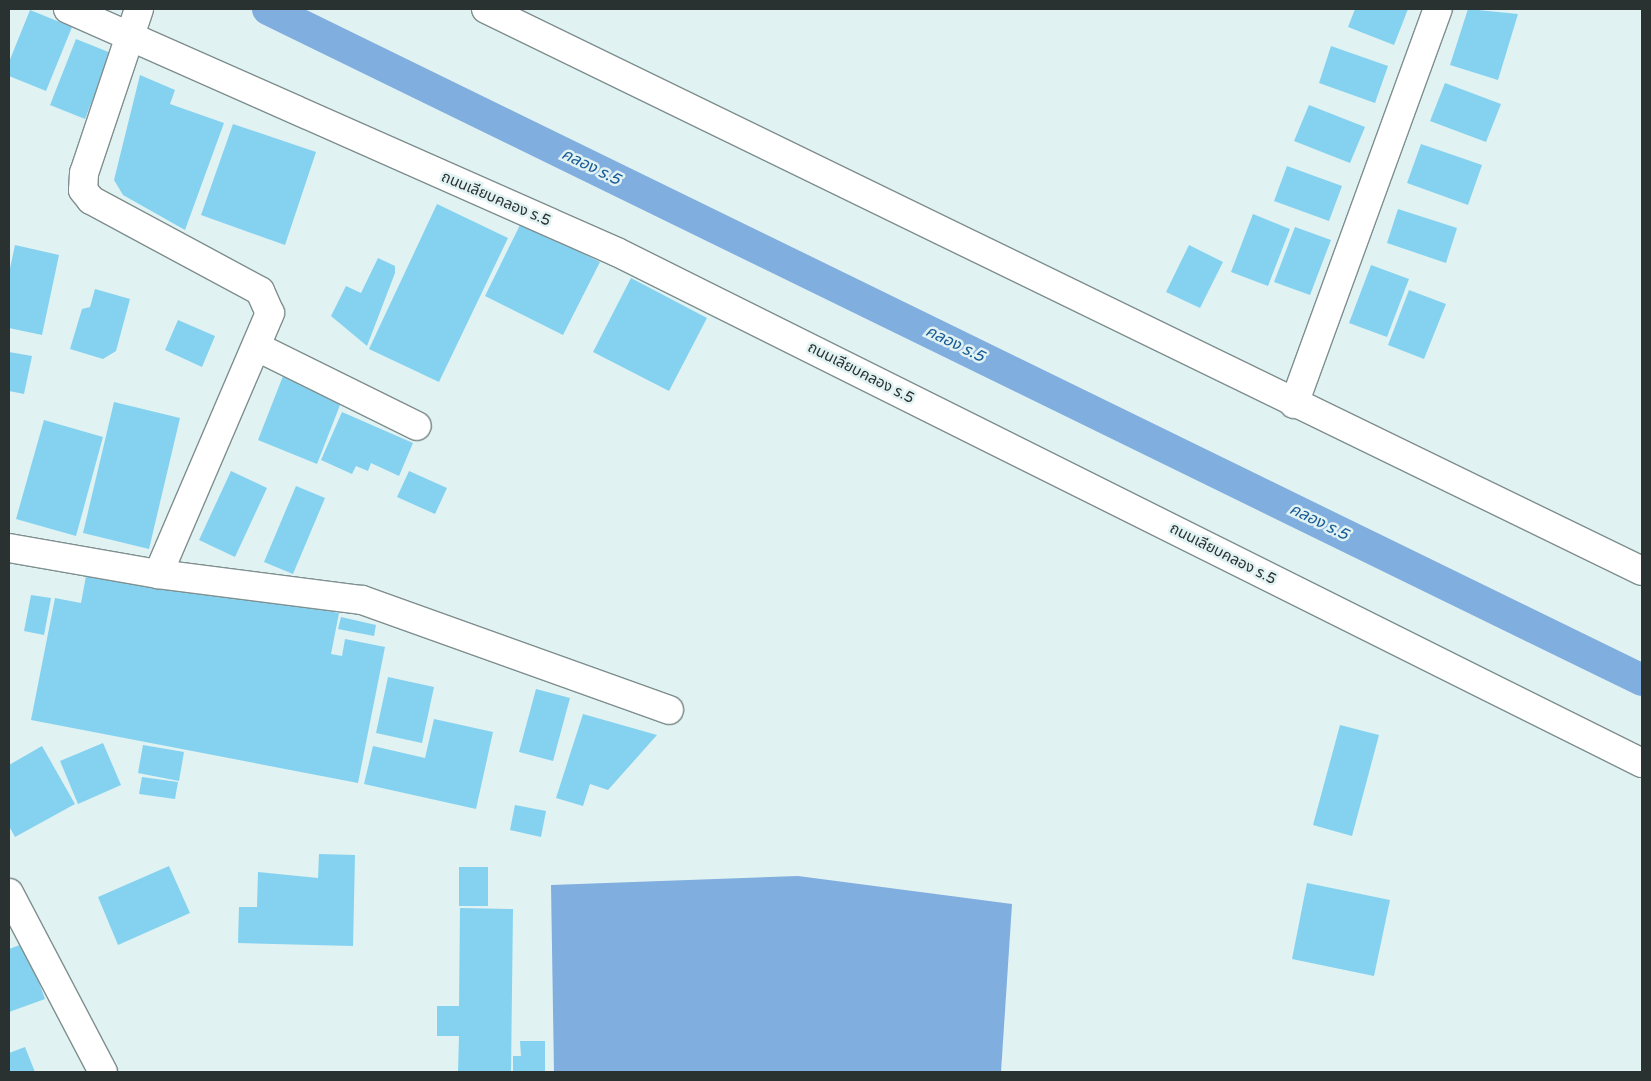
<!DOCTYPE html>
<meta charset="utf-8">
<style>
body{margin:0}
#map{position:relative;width:1651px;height:1081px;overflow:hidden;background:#e1f2f2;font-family:"Varela Round","Noto Sans Thai",sans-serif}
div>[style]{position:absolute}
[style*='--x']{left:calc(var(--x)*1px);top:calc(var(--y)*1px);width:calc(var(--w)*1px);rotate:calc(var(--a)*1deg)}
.water>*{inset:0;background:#80aedf}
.canal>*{height:32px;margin:-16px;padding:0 16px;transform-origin:16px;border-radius:16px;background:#80aedf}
.building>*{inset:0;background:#84d2f0}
.roads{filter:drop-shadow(1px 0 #7f8e8e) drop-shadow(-1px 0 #7f8e8e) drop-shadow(0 1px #7f8e8e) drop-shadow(0 -1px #7f8e8e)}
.minor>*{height:28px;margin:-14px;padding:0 14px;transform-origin:14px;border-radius:14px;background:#fff}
.tertiary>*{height:28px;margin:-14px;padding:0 14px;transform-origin:14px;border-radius:14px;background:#fff}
span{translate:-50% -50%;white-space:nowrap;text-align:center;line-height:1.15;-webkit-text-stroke:5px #e1f2f2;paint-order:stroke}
.street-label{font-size:15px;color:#2a3131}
.water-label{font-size:16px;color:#185996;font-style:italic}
.frame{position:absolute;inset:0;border:10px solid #2a3131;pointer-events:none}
</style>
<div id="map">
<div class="water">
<div style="clip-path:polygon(798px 876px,1012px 904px,1001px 1072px,554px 1072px,551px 885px)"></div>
</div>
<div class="canal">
<div style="--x:268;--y:9;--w:1529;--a:26.03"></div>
</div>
<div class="building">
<div style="clip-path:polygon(1355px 9px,1408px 9px,1394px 45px,1348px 27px)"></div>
<div style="clip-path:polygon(1468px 9px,1518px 14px,1498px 80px,1450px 65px)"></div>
<div style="clip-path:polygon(30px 10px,72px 27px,46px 91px,9px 76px,9px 62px)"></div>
<div style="clip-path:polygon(76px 39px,111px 53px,85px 119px,50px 105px)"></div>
<div style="clip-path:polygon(1331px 46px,1388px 66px,1375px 103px,1319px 83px)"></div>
<div style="clip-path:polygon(140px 75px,175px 90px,170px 104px,224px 123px,185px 230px,123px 195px,114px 180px)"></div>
<div style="clip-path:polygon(1445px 83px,1501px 104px,1486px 142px,1430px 121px)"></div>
<div style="clip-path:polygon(1309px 105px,1365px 127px,1350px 163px,1294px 141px)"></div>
<div style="clip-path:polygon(233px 124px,316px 152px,285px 245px,201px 215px)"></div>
<div style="clip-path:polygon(1421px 144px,1482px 165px,1468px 205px,1407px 183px)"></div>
<div style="clip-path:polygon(1287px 166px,1342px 186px,1329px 221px,1274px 201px)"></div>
<div style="clip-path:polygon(437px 204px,508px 238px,439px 382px,369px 349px)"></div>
<div style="clip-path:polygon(1398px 209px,1457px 228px,1446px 263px,1387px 243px)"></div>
<div style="clip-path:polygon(1253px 214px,1290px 229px,1268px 286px,1231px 272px)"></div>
<div style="clip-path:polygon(521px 223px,600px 262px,563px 335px,485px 296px)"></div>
<div style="clip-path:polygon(1295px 227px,1331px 240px,1310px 295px,1274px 282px)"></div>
<div style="clip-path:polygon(15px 245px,59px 255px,42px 335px,9px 328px,9px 273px)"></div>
<div style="clip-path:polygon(1189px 245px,1223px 262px,1200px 308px,1166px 292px)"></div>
<div style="clip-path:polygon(378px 258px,395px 266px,395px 273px,367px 346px,331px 316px,346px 286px,361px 293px)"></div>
<div style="clip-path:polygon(1371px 265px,1409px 279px,1387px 337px,1349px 323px)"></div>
<div style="clip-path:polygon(631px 278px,707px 318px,669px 391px,593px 352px)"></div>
<div style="clip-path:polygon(95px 289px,130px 299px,116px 351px,103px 359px,70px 349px,82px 309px,90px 307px)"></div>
<div style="clip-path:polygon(1409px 290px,1446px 304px,1424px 359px,1388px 345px)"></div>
<div style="clip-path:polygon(178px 320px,215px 336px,202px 367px,165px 350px)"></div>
<div style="clip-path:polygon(9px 352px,32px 356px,24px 394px,9px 391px)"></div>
<div style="clip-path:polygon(283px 376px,342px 400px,317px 464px,258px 440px)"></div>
<div style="clip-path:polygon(114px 402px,180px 418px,149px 549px,83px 533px)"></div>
<div style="clip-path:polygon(342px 412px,413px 443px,399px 476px,371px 463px,368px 471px,356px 466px,352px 474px,321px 460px)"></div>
<div style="clip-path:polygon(44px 420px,103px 437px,76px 536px,16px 519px)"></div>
<div style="clip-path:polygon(231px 471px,267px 488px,235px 557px,199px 540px)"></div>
<div style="clip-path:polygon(409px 471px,447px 488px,435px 514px,397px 497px)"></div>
<div style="clip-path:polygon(296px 486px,325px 498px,293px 574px,264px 562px)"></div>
<div style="clip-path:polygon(88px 565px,339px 613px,331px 654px,342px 656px,345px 639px,385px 647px,358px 783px,31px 720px,55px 598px,81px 603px)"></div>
<div style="clip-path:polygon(31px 595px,51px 598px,44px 635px,24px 631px)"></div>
<div style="clip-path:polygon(341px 617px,376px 625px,374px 636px,338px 629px)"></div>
<div style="clip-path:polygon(388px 677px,434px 687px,422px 743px,376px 733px)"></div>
<div style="clip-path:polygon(536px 689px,570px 698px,553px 761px,519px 752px)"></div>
<div style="clip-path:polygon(583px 714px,657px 735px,608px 790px,590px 784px,583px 806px,556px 798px)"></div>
<div style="clip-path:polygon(434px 719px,493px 732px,476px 809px,364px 784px,373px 746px,425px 758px)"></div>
<div style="clip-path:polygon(1340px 725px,1379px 735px,1352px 836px,1313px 825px)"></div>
<div style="clip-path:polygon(103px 743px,121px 785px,78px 804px,60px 761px)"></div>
<div style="clip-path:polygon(143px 745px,184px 752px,179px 781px,138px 773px)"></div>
<div style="clip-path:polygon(42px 746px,75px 804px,15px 837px,9px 826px,9px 765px)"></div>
<div style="clip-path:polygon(142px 777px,178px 782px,175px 799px,139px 794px)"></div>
<div style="clip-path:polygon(515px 805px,546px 811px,541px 837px,510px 830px)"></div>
<div style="clip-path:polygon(319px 854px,355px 855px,353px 946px,238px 943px,239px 907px,257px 907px,258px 872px,318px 878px)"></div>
<div style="clip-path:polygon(169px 866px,190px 913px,118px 945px,98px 897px)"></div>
<div style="clip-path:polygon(459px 867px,488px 867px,488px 906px,459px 906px)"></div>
<div style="clip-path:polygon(1307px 883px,1390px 900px,1374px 976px,1292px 959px)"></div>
<div style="clip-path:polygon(460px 908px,513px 909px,511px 1072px,458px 1072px,459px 1036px,437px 1036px,437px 1006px,459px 1006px)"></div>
<div style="clip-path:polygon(25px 943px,45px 999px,9px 1012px,9px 949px)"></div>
<div style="clip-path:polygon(520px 1041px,545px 1041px,545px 1072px,513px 1072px,513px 1056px,521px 1056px)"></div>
<div style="clip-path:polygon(25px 1047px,35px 1072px,9px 1072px,9px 1053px)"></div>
</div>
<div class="roads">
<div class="minor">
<div style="--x:139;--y:9;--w:173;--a:108.5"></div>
<div style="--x:84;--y:173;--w:17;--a:93"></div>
<div style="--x:83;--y:190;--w:13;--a:51"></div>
<div style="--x:91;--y:200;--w:192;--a:28.3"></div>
<div style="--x:260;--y:291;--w:24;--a:66"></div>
<div style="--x:270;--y:313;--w:284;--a:113.2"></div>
<div style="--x:257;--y:347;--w:178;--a:26.3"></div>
<div style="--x:1294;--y:404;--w:420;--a:-70"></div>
<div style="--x:9;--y:548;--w:151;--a:9.9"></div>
<div style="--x:158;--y:574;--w:206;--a:7.3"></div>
<div style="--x:362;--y:600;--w:326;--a:19.7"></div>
</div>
<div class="tertiary">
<div style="--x:68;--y:9;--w:600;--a:23.88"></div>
<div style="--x:617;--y:252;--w:1145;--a:26.5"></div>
<div style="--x:486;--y:9;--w:1285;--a:25.93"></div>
<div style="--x:9;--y:893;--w:202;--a:62.3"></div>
</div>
</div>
<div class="street-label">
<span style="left:496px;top:199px;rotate:23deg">ถนนเลียบคลอง ร.5</span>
<span style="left:861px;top:373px;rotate:27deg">ถนนเลียบคลอง ร.5</span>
<span style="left:1223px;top:554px;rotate:27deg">ถนนเลียบคลอง ร.5</span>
</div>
<div class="water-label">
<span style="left:591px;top:167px;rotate:26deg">คลอง ร.5</span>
<span style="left:955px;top:344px;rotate:26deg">คลอง ร.5</span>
<span style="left:1319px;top:522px;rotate:26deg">คลอง ร.5</span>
</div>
<div class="frame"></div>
</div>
